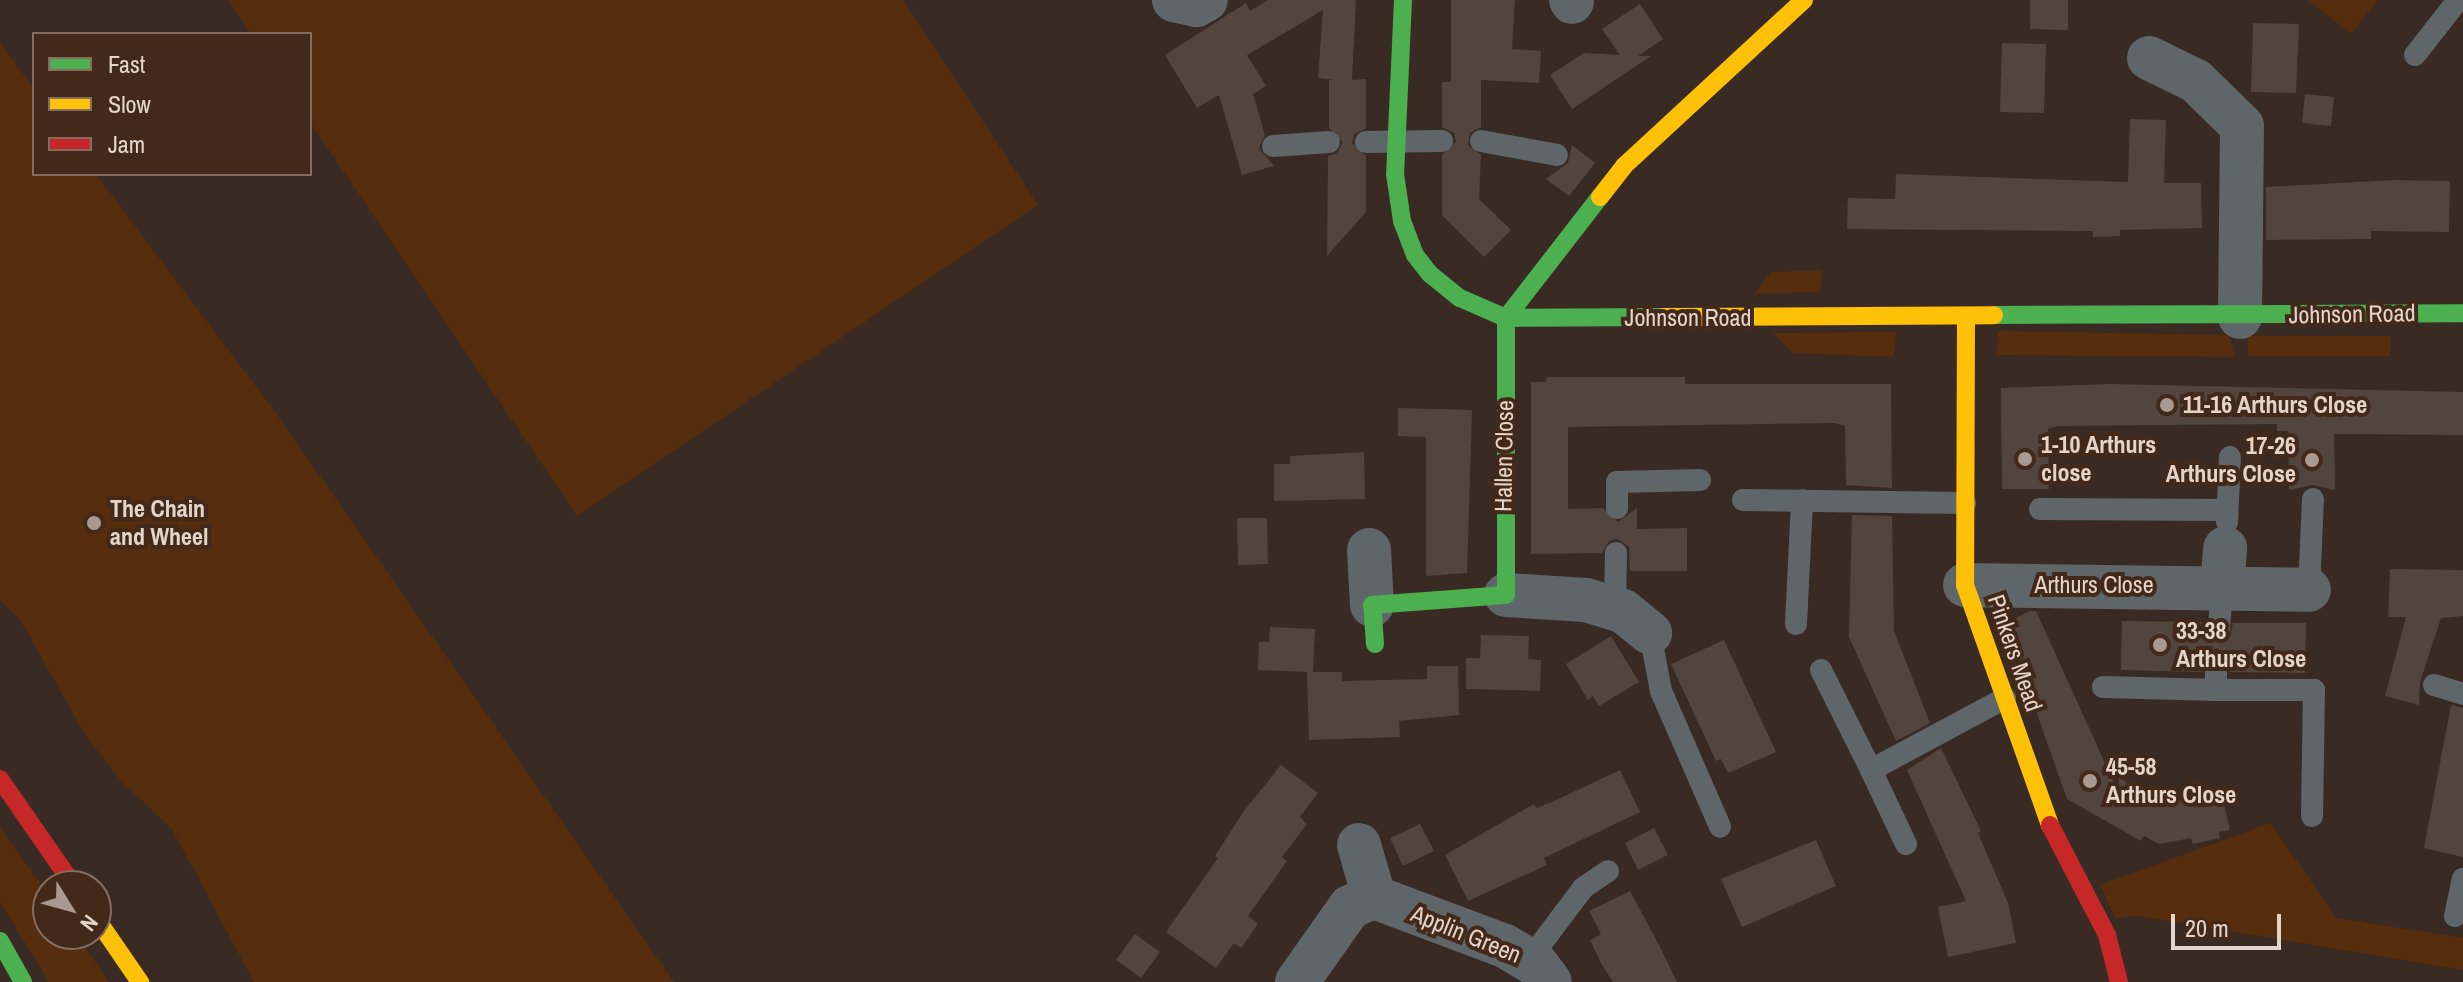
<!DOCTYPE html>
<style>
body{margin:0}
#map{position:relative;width:2463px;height:982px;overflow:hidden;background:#392b23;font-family:"Archivo Narrow",sans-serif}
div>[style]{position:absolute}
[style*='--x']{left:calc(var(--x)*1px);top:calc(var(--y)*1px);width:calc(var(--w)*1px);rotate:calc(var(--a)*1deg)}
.green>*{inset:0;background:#562d0d}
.building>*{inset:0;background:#51453e}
.lane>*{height:22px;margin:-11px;padding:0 11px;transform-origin:11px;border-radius:11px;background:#5f666a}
.street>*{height:44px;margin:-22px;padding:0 22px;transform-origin:22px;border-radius:22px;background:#5f666a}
.fast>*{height:18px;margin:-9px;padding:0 9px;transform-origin:9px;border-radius:9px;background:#4caf50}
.slow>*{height:18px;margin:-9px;padding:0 9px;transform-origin:9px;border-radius:9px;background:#ffc107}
.jam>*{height:18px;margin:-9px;padding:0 9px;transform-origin:9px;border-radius:9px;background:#c62828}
.dots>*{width:22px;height:22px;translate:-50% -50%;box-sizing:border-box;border:4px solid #432919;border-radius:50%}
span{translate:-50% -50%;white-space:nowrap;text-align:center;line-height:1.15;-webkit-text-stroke:8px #432919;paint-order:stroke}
.street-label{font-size:24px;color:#e5d4ca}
.poi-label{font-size:24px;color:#e5d4ca;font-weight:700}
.left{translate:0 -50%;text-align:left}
.right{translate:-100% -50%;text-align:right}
.legend{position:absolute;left:32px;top:32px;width:280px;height:144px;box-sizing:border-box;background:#432919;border:2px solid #846d60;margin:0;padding:10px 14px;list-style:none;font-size:24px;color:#e5d4ca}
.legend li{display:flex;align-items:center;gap:16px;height:40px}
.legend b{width:40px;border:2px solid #846d60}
.north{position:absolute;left:32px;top:870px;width:80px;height:80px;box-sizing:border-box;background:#432919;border:2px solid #846d60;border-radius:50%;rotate:127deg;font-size:22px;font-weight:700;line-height:32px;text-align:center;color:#e5d4ca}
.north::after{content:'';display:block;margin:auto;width:28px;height:36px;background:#a99990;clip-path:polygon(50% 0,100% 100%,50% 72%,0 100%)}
.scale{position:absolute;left:2171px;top:914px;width:110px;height:36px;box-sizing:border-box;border:4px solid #e5d4ca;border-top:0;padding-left:10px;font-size:24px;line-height:28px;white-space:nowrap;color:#e5d4ca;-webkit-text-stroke:6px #432919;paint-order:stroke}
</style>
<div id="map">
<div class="green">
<div style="clip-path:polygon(228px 0,903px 0,1038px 205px,577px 516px,310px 122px,310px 34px,251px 34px)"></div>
<div style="clip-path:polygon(2308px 0,2378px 0,2351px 34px)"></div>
<div style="clip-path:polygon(0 42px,34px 89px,34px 174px,96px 174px,273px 409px,674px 982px,254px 982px,172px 829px,121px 781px,86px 736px,19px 618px,0 600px)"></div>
<div style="clip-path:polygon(1822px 270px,1820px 292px,1754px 294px,1771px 272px)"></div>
<div style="clip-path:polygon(1998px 331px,2229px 335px,2235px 357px,1997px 355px)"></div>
<div style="clip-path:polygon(1896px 332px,1894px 357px,1793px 353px,1773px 333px)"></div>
<div style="clip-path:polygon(2248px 336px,2390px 336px,2390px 356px,2248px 356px)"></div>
<div style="clip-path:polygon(2270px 823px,2337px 918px,2463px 938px,2463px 970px,2139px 916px,2115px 918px,2100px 885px)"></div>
<div style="clip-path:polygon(0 828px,48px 894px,48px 934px,76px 934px,109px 982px,49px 982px,0 902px)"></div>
</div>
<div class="building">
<div style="clip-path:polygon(1268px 0,1356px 0,1352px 80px,1366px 79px,1366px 128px,1354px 135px,1352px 143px,1366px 156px,1366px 212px,1327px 256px,1328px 156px,1337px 153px,1343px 142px,1329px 128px,1329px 80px,1336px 80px,1318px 78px,1323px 10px,1247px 55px,1266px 86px,1253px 94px,1265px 135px,1259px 148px,1274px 166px,1242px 175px,1219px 95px,1197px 108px,1165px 55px,1246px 3px,1250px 11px)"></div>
<div style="clip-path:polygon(1451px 0,1515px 0,1512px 49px,1541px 51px,1539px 83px,1481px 80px,1481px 127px,1470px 133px,1468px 145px,1481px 155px,1479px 199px,1511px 230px,1484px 257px,1442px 215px,1442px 155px,1456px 142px,1454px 133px,1442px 127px,1442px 82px,1451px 82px)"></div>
<div style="clip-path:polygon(2030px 0,2068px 0,2068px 30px,2030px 29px)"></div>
<div style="clip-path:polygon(1640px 4px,1663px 39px,1638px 56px,1651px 56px,1572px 109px,1550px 75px,1584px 53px,1620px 55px,1602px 29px)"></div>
<div style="clip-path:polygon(2253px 23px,2299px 24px,2296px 93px,2251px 92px)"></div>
<div style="clip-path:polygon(2002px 43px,2046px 44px,2044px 113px,2000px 112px)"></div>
<div style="clip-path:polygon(2305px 94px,2334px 97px,2331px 126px,2302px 123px)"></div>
<div style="clip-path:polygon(2130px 119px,2166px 120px,2164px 183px,2201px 183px,2202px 228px,2120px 230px,2120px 236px,2093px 237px,2093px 231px,1847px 229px,1848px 198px,1895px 199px,1896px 174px,2128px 182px)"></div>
<div style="clip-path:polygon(1572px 145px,1595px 163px,1569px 196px,1546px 179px,1568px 163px)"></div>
<div style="clip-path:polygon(2394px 180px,2450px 181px,2449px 232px,2371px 231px,2371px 239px,2266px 240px,2266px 187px)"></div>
<div style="clip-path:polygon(1547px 377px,1685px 377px,1685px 384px,1891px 384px,1892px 488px,1846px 485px,1845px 426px,1835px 423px,1568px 427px,1568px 509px,1603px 508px,1618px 522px,1637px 508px,1637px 529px,1687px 528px,1687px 571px,1630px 571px,1629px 547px,1617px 539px,1609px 541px,1602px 553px,1531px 554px,1531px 382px,1546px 382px)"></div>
<div style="clip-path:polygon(2111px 384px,2463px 392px,2463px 435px,2334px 434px,2335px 490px,2313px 485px,2289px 490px,2288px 431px,2277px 431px,2277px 424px,2058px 426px,2048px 429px,2049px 489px,2002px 489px,2001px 388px)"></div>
<div style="clip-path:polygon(1398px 408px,1472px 410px,1467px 573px,1426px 576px,1426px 437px,1398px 436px)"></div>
<div style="clip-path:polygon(1364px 452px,1365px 499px,1274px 501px,1274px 464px,1290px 464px,1290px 456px)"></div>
<div style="clip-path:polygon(1852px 515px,1892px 516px,1894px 631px,1930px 723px,1896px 741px,1849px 637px)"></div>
<div style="clip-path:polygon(1237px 518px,1267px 518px,1268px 564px,1238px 565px)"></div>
<div style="clip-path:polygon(2390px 569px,2463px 570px,2463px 616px,2441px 618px,2420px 682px,2419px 705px,2385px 696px,2406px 617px,2388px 617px)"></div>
<div style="clip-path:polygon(2030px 611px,2036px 611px,2119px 794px,2119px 778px,2162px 801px,2201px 791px,2204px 796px,2221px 792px,2230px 830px,2219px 832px,2220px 838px,2193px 844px,2191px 838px,2159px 844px,2144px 836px,2141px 841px,2067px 799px,2005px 623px)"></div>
<div style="clip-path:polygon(2122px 621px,2205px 622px,2207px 636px,2219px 643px,2230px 637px,2233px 623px,2306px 623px,2305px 673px,2230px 672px,2228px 656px,2217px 648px,2204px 654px,2202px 672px,2121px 670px)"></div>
<div style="clip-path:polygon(1270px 627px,1315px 629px,1313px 672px,1342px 672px,1342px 681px,1427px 679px,1427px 666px,1458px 666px,1459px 715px,1399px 721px,1400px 737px,1309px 740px,1307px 672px,1258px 670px,1259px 642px,1269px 642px)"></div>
<div style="clip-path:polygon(1481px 635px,1529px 636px,1528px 659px,1541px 660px,1540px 691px,1466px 689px,1466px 658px,1480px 658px)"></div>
<div style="clip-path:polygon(1611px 636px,1639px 682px,1599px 706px,1593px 696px,1588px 700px,1566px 664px)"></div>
<div style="clip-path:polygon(1724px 640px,1776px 752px,1728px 773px,1721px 759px,1716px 761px,1671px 664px)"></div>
<div style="clip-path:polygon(2451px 705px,2463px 708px,2463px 857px,2424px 848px)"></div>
<div style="clip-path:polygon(1941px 748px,1981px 831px,1978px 833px,2008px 903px,2016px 943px,1948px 957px,1938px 907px,1966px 901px,1907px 770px)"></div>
<div style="clip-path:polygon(1281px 765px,1318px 793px,1300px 817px,1307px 824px,1282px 857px,1287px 861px,1248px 916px,1258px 924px,1241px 948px,1234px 943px,1216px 968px,1166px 932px,1218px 858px,1215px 856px,1243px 812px)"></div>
<div style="clip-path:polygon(1620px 770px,1640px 812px,1544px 858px,1547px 865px,1468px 901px,1445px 855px,1534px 804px,1536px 808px,1550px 803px)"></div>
<div style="clip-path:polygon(1420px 824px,1434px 851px,1403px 866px,1390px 838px)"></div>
<div style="clip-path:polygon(1654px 828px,1668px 855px,1638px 870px,1625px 843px)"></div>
<div style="clip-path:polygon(1816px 840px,1836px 886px,1742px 927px,1721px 879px)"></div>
<div style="clip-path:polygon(1630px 891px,1660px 947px,1677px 982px,1613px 982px,1602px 965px,1590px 940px,1601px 934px,1589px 911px)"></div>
<div style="clip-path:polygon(1135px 934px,1160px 952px,1141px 978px,1116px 960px)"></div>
</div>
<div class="lane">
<div style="--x:2415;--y:55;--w:70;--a:-52"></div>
<div style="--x:1481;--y:141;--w:77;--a:10.4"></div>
<div style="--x:1366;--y:142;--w:76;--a:-0.8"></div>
<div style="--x:1273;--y:146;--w:56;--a:-4.1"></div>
<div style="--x:1743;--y:500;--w:222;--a:0.8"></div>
<div style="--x:1617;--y:508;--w:26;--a:-90"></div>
<div style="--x:1617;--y:482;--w:83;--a:-1.4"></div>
<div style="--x:2040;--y:509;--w:187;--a:0.3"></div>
<div style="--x:2227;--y:522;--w:65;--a:-87.4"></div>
<div style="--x:2309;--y:590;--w:91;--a:-87.5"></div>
<div style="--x:1615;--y:609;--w:56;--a:-89"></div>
<div style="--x:1796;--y:624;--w:124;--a:-87.2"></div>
<div style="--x:2219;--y:629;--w:44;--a:-86.1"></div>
<div style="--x:1650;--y:633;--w:59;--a:79.3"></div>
<div style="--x:1661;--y:691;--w:148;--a:66.5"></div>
<div style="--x:1821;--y:670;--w:112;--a:63.4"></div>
<div style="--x:1871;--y:770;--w:152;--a:-28.2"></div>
<div style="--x:2434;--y:685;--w:30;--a:17"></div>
<div style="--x:2103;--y:687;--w:113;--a:1.5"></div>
<div style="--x:2216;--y:690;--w:28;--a:-90"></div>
<div style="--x:2216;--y:690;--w:98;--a:0"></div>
<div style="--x:2314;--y:690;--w:126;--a:90.9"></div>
<div style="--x:1871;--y:770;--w:82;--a:64.7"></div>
<div style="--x:2455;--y:916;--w:38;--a:-78"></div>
<div style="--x:1529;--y:960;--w:90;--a:-53.1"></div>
<div style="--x:1583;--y:888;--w:30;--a:-34"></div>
</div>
<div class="street">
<div style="--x:1174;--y:0;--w:23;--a:13"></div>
<div style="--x:1196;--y:5;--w:11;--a:-27"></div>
<div style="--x:1571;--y:0;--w:2;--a:63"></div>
<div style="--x:2149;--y:58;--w:52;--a:26.1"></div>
<div style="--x:2196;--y:81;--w:64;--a:44.4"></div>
<div style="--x:2242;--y:126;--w:191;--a:90.6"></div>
<div style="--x:1369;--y:550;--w:55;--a:86.9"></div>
<div style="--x:1965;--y:585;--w:344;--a:0.8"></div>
<div style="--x:2222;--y:585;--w:37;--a:-85"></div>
<div style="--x:1506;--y:595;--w:80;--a:3.6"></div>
<div style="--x:1586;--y:600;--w:39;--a:17"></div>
<div style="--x:1623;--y:611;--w:35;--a:39"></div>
<div style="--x:1359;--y:845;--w:54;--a:73.9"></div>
<div style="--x:1297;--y:982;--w:92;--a:-54.8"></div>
<div style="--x:1350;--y:907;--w:26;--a:-23"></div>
<div style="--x:1374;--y:897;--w:140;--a:20.5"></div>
<div style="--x:1505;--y:946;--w:37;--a:31"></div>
<div style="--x:1537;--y:965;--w:21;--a:53"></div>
</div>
<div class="fast">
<div style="--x:1403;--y:0;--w:174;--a:92.6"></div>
<div style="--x:1395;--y:174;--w:48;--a:81.5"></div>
<div style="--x:1402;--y:221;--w:36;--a:69"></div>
<div style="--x:1415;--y:255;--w:24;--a:52"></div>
<div style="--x:1430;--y:274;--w:38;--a:39"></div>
<div style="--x:1460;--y:298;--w:50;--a:23.5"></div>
<div style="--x:1506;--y:318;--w:157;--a:-0.4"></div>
<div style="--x:1994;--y:315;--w:469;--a:-0.2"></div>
<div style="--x:1375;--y:644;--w:39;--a:-94"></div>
<div style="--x:1372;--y:605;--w:134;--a:-4.3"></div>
<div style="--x:1506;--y:595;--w:277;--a:-90"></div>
<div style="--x:1506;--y:318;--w:153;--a:-52.2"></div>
<div style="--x:0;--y:941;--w:47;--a:60.7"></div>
</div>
<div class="slow">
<div style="--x:1600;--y:197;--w:39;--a:-52"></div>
<div style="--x:1624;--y:166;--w:245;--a:-42.7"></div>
<div style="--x:1663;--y:317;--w:331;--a:-0.3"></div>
<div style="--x:1966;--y:318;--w:267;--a:90.2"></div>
<div style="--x:1965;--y:585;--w:255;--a:70.5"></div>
<div style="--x:96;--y:918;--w:78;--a:55.5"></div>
</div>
<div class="jam">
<div style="--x:0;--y:779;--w:130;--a:55.3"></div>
<div style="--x:2050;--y:825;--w:124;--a:62.6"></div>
<div style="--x:2107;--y:935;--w:49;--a:75.7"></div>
</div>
<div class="dots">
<div style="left:2167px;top:405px;background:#a99990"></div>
<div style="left:2025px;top:459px;background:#a99990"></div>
<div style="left:2312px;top:460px;background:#a99990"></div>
<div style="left:94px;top:523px;background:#a99990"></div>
<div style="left:2160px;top:645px;background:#a99990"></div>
<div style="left:2090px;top:781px;background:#a99990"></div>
</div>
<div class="street-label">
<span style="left:2352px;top:314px;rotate:-1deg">Johnson Road</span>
<span style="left:1688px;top:318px">Johnson Road</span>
<span style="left:1504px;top:456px;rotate:-89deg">Hallen Close</span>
<span style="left:2094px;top:585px">Arthurs Close</span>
<span style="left:2015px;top:653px;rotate:71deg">Pinkers Mead</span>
<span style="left:1466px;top:934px;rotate:22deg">Applin Green</span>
</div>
<div class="poi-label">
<span class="left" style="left:2183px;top:405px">11-16 Arthurs Close</span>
<span class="left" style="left:2041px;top:459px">1-10 Arthurs<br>close</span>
<span class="right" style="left:2296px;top:460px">17-26<br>Arthurs Close</span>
<span class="left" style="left:110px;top:523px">The Chain<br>and Wheel</span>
<span class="left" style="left:2176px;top:645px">33-38<br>Arthurs Close</span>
<span class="left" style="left:2106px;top:781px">45-58<br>Arthurs Close</span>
</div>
<ul class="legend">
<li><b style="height:10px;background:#4caf50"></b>Fast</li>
<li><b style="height:10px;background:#ffc107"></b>Slow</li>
<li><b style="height:10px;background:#c62828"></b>Jam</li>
</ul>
<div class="north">N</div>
<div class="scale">20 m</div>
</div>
